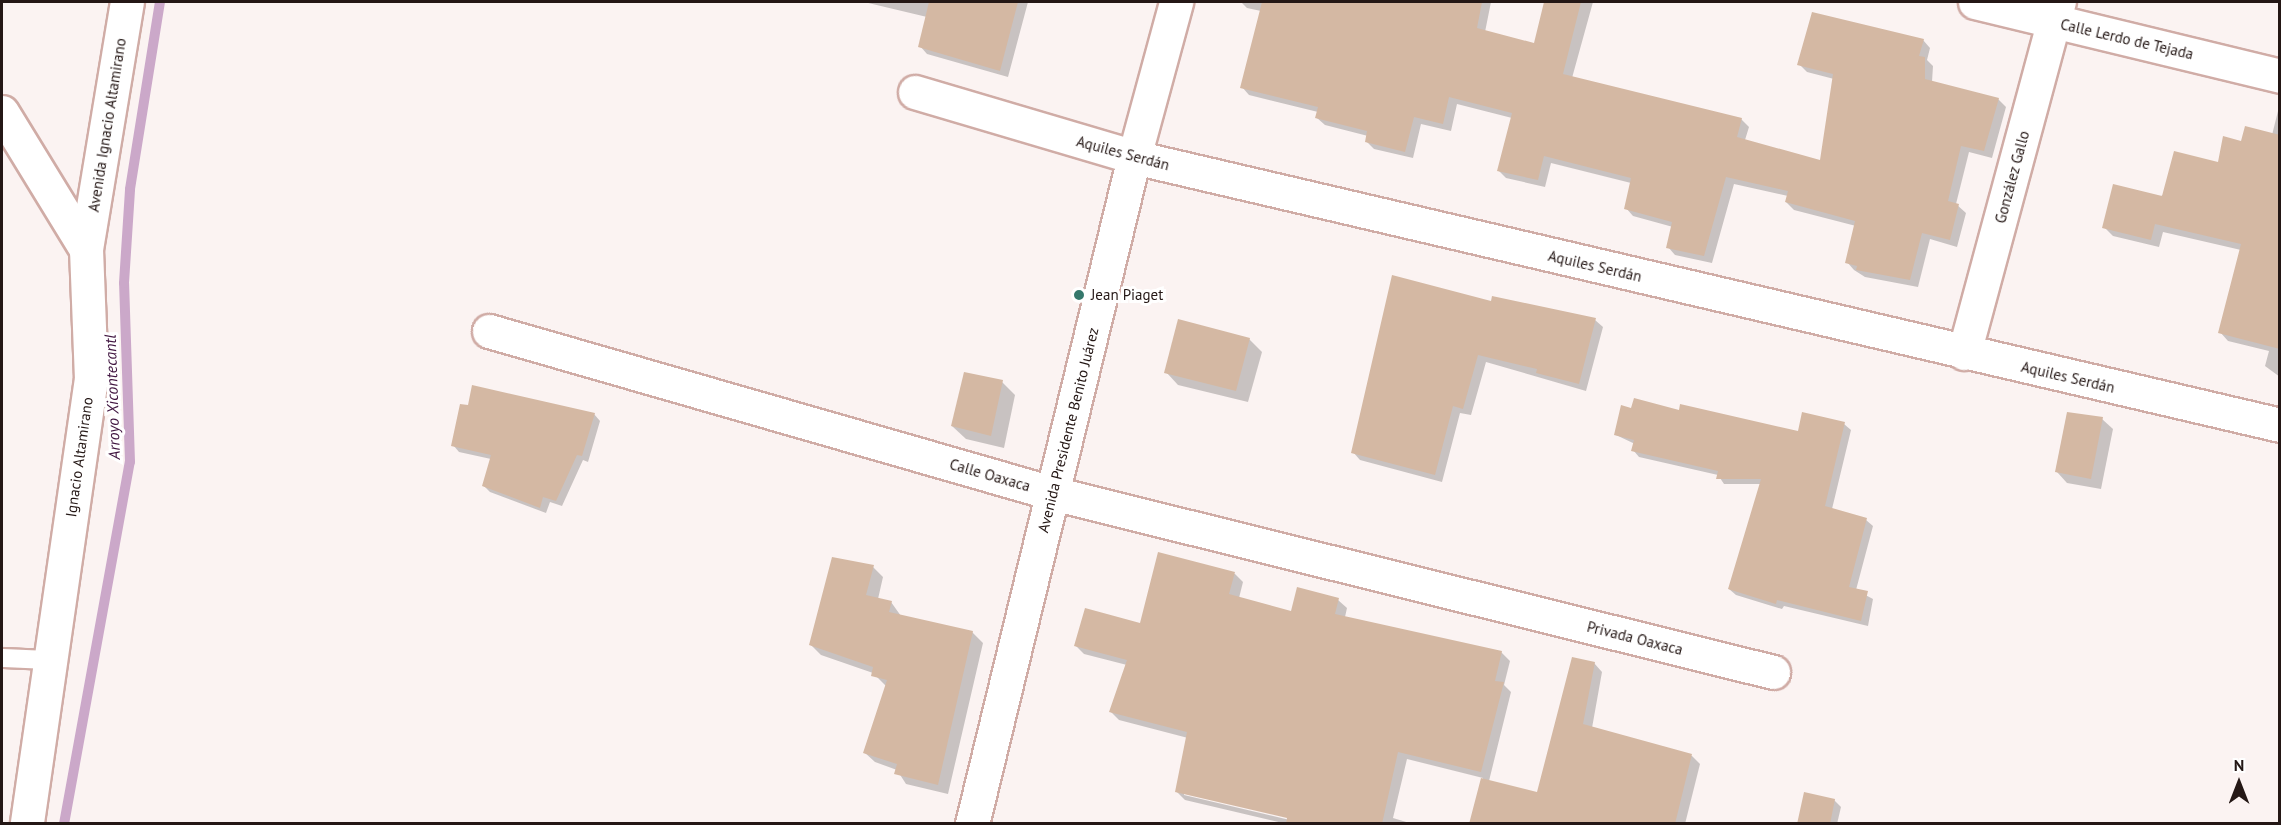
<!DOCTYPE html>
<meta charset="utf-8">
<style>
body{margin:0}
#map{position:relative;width:2281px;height:825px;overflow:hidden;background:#fbf3f2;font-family:"PT Sans",sans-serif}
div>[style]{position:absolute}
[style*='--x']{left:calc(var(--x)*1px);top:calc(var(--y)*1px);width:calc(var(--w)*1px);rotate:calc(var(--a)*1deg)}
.shadow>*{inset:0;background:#0003}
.stream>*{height:10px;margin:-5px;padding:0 5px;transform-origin:5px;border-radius:5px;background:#cba8c9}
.building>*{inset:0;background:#d4b8a3}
.roads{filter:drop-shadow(2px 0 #d0aca6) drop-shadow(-2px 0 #d0aca6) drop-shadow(0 2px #d0aca6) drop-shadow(0 -2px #d0aca6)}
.lane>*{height:18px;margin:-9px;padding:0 9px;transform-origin:9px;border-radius:9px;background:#fff}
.street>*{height:33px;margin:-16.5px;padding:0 16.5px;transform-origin:16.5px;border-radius:16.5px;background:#fff}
.secondary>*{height:33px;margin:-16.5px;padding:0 16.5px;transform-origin:16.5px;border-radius:16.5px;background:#fff}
.dots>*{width:16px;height:16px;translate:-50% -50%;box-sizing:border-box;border:3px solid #fff;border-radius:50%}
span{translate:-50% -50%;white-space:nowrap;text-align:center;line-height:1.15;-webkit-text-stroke:6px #fff;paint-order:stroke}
.street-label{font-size:15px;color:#241715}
.poi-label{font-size:15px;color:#241715}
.left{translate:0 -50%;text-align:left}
.water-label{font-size:16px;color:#411641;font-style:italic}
.frame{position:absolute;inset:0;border:3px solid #241715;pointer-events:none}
.north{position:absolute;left:2209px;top:753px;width:60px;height:60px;-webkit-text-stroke:4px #fff;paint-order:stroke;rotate:0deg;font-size:16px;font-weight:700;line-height:24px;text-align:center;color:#241715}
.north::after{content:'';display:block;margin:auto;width:21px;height:27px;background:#241715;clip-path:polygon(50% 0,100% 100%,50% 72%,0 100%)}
</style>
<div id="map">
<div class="shadow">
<div style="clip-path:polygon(864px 2px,1028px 2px,1008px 77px,927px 54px,920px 46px,927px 17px)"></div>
<div style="clip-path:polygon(1241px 2px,1491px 2px,1485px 32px,1535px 44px,1545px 2px,1593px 2px,1572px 78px,1741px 119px,1749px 127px,1745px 140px,1822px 162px,1834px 79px,1807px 72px,1799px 64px,1923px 40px,1930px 48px,1927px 60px,1933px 66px,1932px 82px,1998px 99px,2006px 107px,1992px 158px,1969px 152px,1956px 204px,1966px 213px,1957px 247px,1930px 239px,1918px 287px,1865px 277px,1854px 270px,1847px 262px,1856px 226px,1794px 210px,1786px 202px,1788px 196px,1734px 184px,1712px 263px,1675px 255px,1668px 247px,1673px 227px,1633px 216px,1626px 208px,1631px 183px,1551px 163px,1545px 187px,1506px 178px,1498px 170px,1512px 118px,1457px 104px,1451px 131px,1421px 124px,1413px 158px,1374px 149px,1366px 141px,1368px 136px,1325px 125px,1317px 118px,1318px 112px,1249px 95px,1242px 87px,1261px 11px,1247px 8px)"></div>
<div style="clip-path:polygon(2278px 111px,2280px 111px,2280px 377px,2265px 366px,2269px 351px,2228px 341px,2220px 332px,2241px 250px,2163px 232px,2159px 247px,2113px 236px,2104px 227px,2220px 164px,2242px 143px,2272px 135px)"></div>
<div style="clip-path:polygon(1492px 302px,1595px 320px,1603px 327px,1586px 391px,1486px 362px,1471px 415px,1460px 413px,1442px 482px,1360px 460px,1353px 452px)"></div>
<div style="clip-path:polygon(1249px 339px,1262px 352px,1248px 402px,1178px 385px,1166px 372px)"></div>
<div style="clip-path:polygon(1002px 382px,1015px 395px,1004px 448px,966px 439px,952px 426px)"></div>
<div style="clip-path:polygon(1632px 410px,1680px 412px,1799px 433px,1844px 424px,1851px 430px,1832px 509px,1866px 520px,1873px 526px,1856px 590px,1873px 599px,1868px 626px,1784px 606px,1782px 609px,1736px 595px,1729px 589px,1761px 484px,1724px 484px,1718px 475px,1639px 457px,1633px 450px,1635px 444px,1616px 435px)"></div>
<div style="clip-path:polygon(594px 414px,600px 421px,588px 462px,583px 460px,562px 506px,550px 502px,546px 513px,490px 492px,483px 485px,491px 459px,459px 452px,453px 445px)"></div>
<div style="clip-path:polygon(2102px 419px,2113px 429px,2101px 489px,2067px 483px,2057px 472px)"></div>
<div style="clip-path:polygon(evenodd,1159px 554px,1235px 574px,1243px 582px,1239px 598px,1292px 613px,1338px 600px,1347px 608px,1345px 617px,1501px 652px,1510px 661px,1504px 685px,1511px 692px,1489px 781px,1538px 794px,1594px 663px,1602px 672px,1592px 728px,1692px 756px,1700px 764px,1685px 824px,1470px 824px,1483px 778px,1407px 759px,1393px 818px,1413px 824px,1287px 824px,1185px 800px,1176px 791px,1188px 738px,1119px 720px,1111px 712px,1127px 665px,1084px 654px,1076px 646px,1141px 625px,1159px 554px,1184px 792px,1295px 818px,1294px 821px,1184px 795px,1184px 792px)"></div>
<div style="clip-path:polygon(873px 567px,883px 577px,878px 599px,891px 602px,901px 616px,972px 632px,983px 643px,948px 794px,906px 784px,897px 770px,875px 762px,864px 752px,886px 686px,873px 673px,821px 655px,810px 644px)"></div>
<div style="clip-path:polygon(1834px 800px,1841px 807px,1837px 824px,1799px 824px)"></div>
</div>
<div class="stream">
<div style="--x:64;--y:824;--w:368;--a:-79.7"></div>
<div style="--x:130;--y:462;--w:179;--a:-91.9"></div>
<div style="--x:124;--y:283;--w:94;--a:-86.3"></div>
<div style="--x:130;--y:189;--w:189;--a:-80.9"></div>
</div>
<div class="building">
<div style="clip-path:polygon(929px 2px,1018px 2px,1000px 71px,918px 47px)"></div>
<div style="clip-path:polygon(1262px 2px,1482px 2px,1477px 28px,1534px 43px,1544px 2px,1581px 2px,1563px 74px,1742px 118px,1737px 137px,1820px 160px,1833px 74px,1797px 65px,1812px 12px,1924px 39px,1919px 56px,1925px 57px,1925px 79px,1999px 98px,1984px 151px,1961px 146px,1948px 201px,1959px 204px,1950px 240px,1922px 233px,1910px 280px,1856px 270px,1857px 266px,1845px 263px,1855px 221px,1785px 202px,1788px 191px,1726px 177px,1704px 256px,1666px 248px,1672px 222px,1624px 209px,1631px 178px,1544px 156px,1538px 180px,1497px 171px,1512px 113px,1449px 97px,1443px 124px,1414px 117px,1405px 152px,1365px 142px,1367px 131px,1315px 118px,1318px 107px,1240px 88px)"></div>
<div style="clip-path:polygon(2245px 126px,2280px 135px,2280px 349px,2218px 333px,2241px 244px,2155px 224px,2151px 240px,2102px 228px,2113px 184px,2162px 196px,2174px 151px,2218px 162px,2223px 136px,2241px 141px)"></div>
<div style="clip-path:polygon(1392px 275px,1491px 301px,1492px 296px,1596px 318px,1579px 384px,1536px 373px,1537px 369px,1478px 355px,1463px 409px,1453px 406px,1435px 475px,1351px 453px)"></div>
<div style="clip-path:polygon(1178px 319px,1250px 338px,1236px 391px,1164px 373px)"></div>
<div style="clip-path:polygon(964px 372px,1003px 380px,991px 436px,951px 426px)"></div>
<div style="clip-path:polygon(472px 385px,595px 413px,582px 456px,577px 455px,556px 501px,543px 497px,540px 508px,482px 486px,491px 455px,451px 446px,460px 404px,468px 405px)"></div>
<div style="clip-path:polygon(1634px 398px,1679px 410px,1680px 404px,1798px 431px,1802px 412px,1845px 422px,1825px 506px,1867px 518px,1849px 587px,1868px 591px,1861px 621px,1777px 600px,1776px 604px,1728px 589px,1761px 479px,1716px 479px,1718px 471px,1631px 451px,1634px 440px,1614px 435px,1621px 405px,1631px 408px)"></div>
<div style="clip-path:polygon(2067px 412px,2103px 417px,2091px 479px,2055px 472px)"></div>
<div style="clip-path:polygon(1158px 552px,1235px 572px,1229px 594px,1291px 611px,1297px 587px,1339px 598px,1335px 614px,1502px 651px,1495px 681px,1504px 682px,1481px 772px,1398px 752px,1382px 824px,1286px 824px,1287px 818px,1175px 792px,1187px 732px,1109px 712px,1127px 660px,1074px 646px,1085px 608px,1140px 623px)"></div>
<div style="clip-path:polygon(832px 557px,874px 565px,866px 595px,892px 601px,889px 612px,973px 631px,938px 785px,894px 774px,897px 764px,863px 753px,887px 680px,871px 676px,873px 667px,809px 645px)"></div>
<div style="clip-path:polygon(1572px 657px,1595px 662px,1583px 724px,1692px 754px,1675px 824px,1469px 824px,1481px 778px,1537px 792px)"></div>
<div style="clip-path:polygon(1804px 792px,1835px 799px,1830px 824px,1797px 824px)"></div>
</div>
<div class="roads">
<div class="lane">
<div style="--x:2;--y:658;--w:48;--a:2.4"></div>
</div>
<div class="street">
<div style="--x:1975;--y:2;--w:314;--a:13.6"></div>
<div style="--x:915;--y:92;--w:228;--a:16.5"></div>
<div style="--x:1134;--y:157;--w:1177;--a:13.16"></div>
<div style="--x:2;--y:112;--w:161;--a:58.5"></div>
<div style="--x:86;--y:249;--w:129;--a:87.8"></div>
<div style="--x:91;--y:378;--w:451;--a:98.2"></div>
<div style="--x:86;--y:249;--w:250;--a:-80.6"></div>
<div style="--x:489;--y:331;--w:586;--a:16.05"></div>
<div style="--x:1052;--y:493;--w:743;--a:13.94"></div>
<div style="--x:1964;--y:353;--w:364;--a:-74.9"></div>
</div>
<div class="secondary">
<div style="--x:972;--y:824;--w:686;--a:-76.35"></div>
<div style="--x:1134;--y:157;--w:161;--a:-74.8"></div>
</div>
</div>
<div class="dots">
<div style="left:1079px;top:295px;background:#35786c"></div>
</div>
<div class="street-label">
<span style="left:2127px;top:39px;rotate:13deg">Calle Lerdo de Tejada</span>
<span style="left:107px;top:125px;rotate:-81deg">Avenida Ignacio Altamirano</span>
<span style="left:1123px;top:153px;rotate:15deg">Aquiles Serdán</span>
<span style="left:2012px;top:177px;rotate:-75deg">González Gallo</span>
<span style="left:1595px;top:266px;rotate:13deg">Aquiles Serdán</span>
<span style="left:2068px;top:377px;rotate:13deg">Aquiles Serdán</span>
<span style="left:1068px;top:430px;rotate:-76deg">Avenida Presidente Benito Juárez</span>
<span style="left:79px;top:457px;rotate:-82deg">Ignacio Altamirano</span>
<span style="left:990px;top:475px;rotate:16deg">Calle Oaxaca</span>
<span style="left:1635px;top:638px;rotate:14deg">Privada Oaxaca</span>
</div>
<div class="poi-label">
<span class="left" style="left:1091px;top:295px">Jean Piaget</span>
</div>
<div class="water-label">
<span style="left:112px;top:397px;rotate:-92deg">Arroyo Xicontecantl</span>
</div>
<div class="frame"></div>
<div class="north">N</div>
</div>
